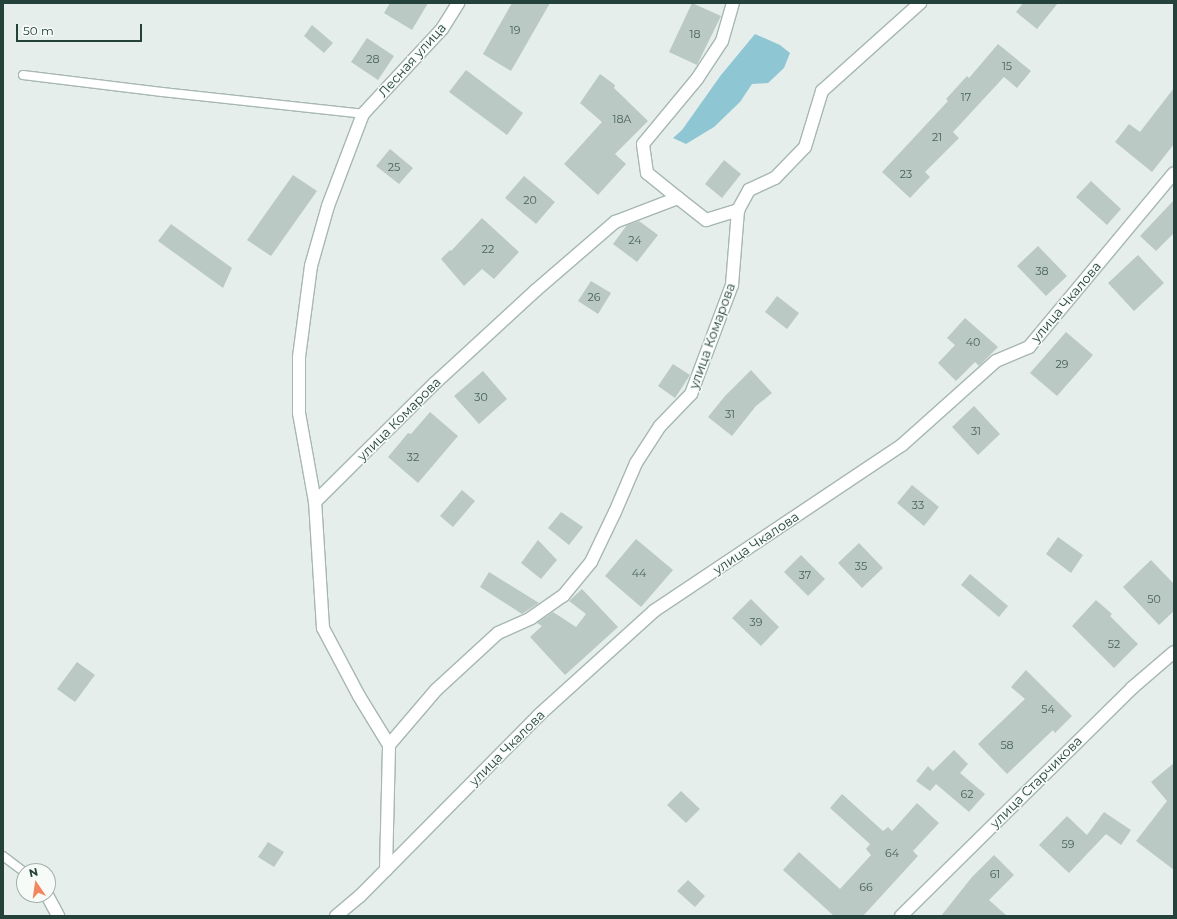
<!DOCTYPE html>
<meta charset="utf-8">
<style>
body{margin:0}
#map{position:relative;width:1177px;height:919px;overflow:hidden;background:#e5eeeb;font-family:Montserrat,sans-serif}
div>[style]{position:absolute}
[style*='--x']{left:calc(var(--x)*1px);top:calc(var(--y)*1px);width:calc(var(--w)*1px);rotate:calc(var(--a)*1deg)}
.water>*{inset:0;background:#8ec7d3}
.building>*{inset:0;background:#bac9c4}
.roads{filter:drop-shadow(1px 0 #a7b7b2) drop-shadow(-1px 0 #a7b7b2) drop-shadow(0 1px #a7b7b2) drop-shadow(0 -1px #a7b7b2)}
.service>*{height:8px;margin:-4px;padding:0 4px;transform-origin:4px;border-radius:4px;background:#fff}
.minor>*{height:12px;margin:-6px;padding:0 6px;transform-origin:6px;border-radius:6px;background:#fff}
span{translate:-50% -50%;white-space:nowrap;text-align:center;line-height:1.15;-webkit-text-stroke:3px #f6fbf8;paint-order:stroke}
.number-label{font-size:11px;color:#4a635c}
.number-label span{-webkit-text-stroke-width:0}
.street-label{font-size:13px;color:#24413a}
.frame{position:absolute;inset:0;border:4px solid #24413a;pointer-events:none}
.north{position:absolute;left:16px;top:863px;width:40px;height:40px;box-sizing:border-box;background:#f6fbf8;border:1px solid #a2b1ac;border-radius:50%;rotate:347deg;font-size:11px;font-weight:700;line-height:16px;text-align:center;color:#24413a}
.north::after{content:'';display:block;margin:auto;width:14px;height:18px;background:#f3865f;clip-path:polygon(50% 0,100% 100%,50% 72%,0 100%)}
.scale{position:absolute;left:16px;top:24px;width:126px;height:18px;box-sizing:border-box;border:2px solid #24413a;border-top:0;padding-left:5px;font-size:12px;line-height:14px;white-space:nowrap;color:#24413a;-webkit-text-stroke:3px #f6fbf8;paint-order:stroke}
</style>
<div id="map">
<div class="water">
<div style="clip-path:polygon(755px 34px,780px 45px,790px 53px,784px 68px,768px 83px,752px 84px,740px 102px,714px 127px,686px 144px,673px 138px,682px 130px,721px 75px)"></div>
</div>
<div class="building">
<div style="clip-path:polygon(390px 3px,428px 3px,412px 30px,384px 13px)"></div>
<div style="clip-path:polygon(512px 3px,550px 3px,511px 71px,483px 54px)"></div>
<div style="clip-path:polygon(692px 3px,721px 16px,697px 65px,669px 52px)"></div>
<div style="clip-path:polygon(1023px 3px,1058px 3px,1037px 29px,1016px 12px)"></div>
<div style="clip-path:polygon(312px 25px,333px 43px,324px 53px,304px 36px)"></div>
<div style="clip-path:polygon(367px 38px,394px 56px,378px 80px,351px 62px)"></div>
<div style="clip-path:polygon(998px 44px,1031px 71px,1017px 88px,1004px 77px,953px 132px,959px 138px,925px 172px,930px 177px,910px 198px,882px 172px,948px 101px,946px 99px,967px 76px,969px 78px)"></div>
<div style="clip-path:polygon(466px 70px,523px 113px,507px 135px,449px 92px)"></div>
<div style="clip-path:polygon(600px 74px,615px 85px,614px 88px,648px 121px,615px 154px,626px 164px,598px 195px,564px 164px,602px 122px,580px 103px)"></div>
<div style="clip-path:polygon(1174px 88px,1174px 144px,1152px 172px,1115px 142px,1129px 124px,1140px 132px)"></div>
<div style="clip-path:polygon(390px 149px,413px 168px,399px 184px,376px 166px)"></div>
<div style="clip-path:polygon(724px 160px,741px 174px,722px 198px,705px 184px)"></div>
<div style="clip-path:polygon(293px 175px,317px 191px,271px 256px,247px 240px)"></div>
<div style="clip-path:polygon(524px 176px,555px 202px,536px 224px,505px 198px)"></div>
<div style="clip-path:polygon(1091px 181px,1121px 209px,1107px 225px,1076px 197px)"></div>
<div style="clip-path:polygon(1174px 200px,1174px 233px,1156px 251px,1140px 236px)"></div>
<div style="clip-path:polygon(482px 218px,519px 252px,494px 279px,482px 269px,464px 286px,441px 259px,450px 250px,451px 251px)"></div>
<div style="clip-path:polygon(639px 221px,658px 235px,637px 262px,613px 244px,627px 225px)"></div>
<div style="clip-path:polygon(171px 224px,232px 268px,223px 288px,158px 241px)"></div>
<div style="clip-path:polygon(1038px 246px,1067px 276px,1046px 296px,1017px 266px)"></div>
<div style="clip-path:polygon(1138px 255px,1164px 283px,1134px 311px,1108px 283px)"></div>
<div style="clip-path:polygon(591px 281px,611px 293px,598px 314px,578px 301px)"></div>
<div style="clip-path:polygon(777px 296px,799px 313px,787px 329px,765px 312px)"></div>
<div style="clip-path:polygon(965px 318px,998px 347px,979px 366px,975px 362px,956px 381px,938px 363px,955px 345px,947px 338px)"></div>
<div style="clip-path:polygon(1066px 332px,1093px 355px,1057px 396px,1030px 373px)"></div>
<div style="clip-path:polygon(673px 364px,690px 375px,675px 398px,658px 386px)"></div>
<div style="clip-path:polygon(751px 370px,772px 393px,756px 406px,732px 436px,708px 417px,725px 396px)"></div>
<div style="clip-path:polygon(483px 371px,507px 399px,479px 424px,454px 396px)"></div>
<div style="clip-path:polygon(974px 406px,1000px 434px,978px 455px,952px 427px)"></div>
<div style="clip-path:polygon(430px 412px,458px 436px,418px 483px,388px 457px,408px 433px,411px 434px)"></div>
<div style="clip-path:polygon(912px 485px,939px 507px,924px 526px,897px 503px)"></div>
<div style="clip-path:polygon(462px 490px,475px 501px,453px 527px,440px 516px)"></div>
<div style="clip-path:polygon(561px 512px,583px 527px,569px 545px,548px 528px)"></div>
<div style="clip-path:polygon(1058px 537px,1083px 555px,1071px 573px,1046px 554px)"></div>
<div style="clip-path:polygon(636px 539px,673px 570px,641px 607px,605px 576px)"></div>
<div style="clip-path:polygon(538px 540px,557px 560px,541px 579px,521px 563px)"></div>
<div style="clip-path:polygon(859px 543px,883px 568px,862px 588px,838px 563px)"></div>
<div style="clip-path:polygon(801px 555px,825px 579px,808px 596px,784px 572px)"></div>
<div style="clip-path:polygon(1151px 560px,1174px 584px,1174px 611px,1159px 625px,1123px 587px)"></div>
<div style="clip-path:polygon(489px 572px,539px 603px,522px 614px,480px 587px)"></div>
<div style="clip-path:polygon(970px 574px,1008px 606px,999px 617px,961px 585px)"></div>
<div style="clip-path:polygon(582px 589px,618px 627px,565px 675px,530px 637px,542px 626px,537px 623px,553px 612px,576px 627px,586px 614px,569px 601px)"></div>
<div style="clip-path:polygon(751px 599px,779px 627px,761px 646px,732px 618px)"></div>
<div style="clip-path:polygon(1096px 600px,1112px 614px,1110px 616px,1138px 644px,1114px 668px,1072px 626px)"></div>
<div style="clip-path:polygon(77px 662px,95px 675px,75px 702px,57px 689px)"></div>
<div style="clip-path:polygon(1026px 670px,1072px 716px,1055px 733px,1053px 730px,1007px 774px,978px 744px,1025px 699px,1011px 687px)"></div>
<div style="clip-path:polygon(954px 750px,968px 764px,960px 773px,985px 794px,969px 812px,936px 784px,930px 791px,916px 781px,928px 766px,933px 771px)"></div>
<div style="clip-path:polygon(1174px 763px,1174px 870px,1136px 841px,1167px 801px,1151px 782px)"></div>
<div style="clip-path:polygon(681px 791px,700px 809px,686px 823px,667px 805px)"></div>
<div style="clip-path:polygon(842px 794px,883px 831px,888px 827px,892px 831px,917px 803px,939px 823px,913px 851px,918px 856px,863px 916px,834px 916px,783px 870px,799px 852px,840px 889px,871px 855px,866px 849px,870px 844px,830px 808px)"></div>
<div style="clip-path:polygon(1104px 812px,1131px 830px,1121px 845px,1106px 834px,1069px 873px,1039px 845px,1067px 816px,1087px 835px)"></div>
<div style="clip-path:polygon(268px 842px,284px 852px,274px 867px,258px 857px)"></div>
<div style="clip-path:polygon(994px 855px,1014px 875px,989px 900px,1007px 916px,941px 916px,972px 877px)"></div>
<div style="clip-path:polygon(688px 880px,705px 896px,695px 907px,677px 891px)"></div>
</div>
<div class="roads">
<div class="service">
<div style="--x:23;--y:75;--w:140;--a:7"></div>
<div style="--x:162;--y:92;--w:202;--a:6.2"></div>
<div style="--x:3;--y:856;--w:26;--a:37"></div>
</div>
<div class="minor">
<div style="--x:678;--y:198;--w:36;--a:38"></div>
<div style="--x:706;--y:220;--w:34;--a:-17"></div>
<div style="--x:315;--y:502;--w:169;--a:-44.8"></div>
<div style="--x:435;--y:383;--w:136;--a:-42.6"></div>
<div style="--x:535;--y:291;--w:106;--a:-40.8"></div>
<div style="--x:615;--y:222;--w:67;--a:-20.9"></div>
<div style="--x:678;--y:198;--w:40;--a:-141"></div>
<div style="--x:647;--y:173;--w:29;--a:-98"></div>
<div style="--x:643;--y:144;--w:85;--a:-50.3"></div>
<div style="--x:697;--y:79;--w:45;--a:-56.7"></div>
<div style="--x:722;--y:41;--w:40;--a:-74"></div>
<div style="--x:389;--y:745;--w:72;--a:-49.5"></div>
<div style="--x:436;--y:690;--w:84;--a:-42.6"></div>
<div style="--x:498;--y:633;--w:36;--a:-24"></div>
<div style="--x:531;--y:618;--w:39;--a:-35"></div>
<div style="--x:563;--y:596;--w:44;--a:-50.5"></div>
<div style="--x:591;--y:562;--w:55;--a:-64.4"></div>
<div style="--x:615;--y:512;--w:53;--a:-66.8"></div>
<div style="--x:636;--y:463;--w:44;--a:-57"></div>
<div style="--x:660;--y:426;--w:45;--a:-45.9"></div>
<div style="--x:691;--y:394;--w:116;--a:-69.4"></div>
<div style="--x:732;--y:285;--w:75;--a:-85.4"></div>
<div style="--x:738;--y:210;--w:23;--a:-61"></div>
<div style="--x:749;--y:190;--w:29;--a:-25"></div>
<div style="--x:775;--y:178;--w:43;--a:-45.9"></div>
<div style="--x:805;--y:147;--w:59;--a:-73.1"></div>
<div style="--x:822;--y:91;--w:132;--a:-41.9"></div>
<div style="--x:386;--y:870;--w:125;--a:-88.6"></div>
<div style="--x:389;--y:745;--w:57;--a:-121.5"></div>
<div style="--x:359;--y:696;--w:77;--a:-117.9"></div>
<div style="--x:323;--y:628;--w:126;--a:-93.6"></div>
<div style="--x:315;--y:502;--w:90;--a:-100.2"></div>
<div style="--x:299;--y:413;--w:56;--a:-90"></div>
<div style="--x:299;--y:357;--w:92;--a:-82.5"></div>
<div style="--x:311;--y:266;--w:62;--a:-74.2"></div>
<div style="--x:328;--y:206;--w:98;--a:-69.2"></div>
<div style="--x:363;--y:114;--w:116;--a:-47.1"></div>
<div style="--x:442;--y:29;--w:31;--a:-58"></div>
<div style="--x:47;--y:895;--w:24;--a:62"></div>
<div style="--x:336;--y:916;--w:31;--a:-40"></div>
<div style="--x:360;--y:896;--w:255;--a:-45.3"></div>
<div style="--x:539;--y:715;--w:155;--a:-42.1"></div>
<div style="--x:654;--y:611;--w:298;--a:-33.8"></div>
<div style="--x:902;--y:445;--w:126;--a:-41.8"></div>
<div style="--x:996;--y:361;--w:36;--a:-23"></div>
<div style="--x:1029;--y:347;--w:226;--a:-50.2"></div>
<div style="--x:901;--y:916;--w:325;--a:-44.6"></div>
<div style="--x:1132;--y:688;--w:55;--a:-40.6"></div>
</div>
</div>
<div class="number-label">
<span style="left:515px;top:30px">19</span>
<span style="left:695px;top:34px">18</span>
<span style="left:373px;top:59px">28</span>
<span style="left:1007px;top:66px">15</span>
<span style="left:966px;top:97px">17</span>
<span style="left:622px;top:119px">18А</span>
<span style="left:937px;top:137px">21</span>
<span style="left:394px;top:167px">25</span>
<span style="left:906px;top:174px">23</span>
<span style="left:530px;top:200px">20</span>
<span style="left:635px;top:240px">24</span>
<span style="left:488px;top:249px">22</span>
<span style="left:1042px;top:271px">38</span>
<span style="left:594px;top:297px">26</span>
<span style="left:973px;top:342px">40</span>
<span style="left:1062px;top:364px">29</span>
<span style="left:481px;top:397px">30</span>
<span style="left:730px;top:414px">31</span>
<span style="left:976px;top:431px">31</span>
<span style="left:413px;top:457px">32</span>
<span style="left:918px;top:505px">33</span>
<span style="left:861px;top:566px">35</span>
<span style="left:639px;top:573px">44</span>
<span style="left:805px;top:575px">37</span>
<span style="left:1154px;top:599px">50</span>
<span style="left:756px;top:622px">39</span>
<span style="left:1114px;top:644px">52</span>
<span style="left:1048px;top:709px">54</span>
<span style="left:1007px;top:745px">58</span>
<span style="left:967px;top:794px">62</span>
<span style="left:1068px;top:844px">59</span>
<span style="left:892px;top:853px">64</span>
<span style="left:995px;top:874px">61</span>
<span style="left:866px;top:887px">66</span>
</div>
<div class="street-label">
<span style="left:412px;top:60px;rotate:-48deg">Лесная улица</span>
<span style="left:1066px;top:302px;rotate:-50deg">улица Чкалова</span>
<span style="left:712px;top:336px;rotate:-70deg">улица Комарова</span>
<span style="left:399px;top:419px;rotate:-45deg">улица Комарова</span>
<span style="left:756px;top:543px;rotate:-34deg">улица Чкалова</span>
<span style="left:507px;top:748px;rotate:-45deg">улица Чкалова</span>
<span style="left:1036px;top:782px;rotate:-45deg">улица Старчикова</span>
</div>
<div class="frame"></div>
<div class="north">N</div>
<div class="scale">50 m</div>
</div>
